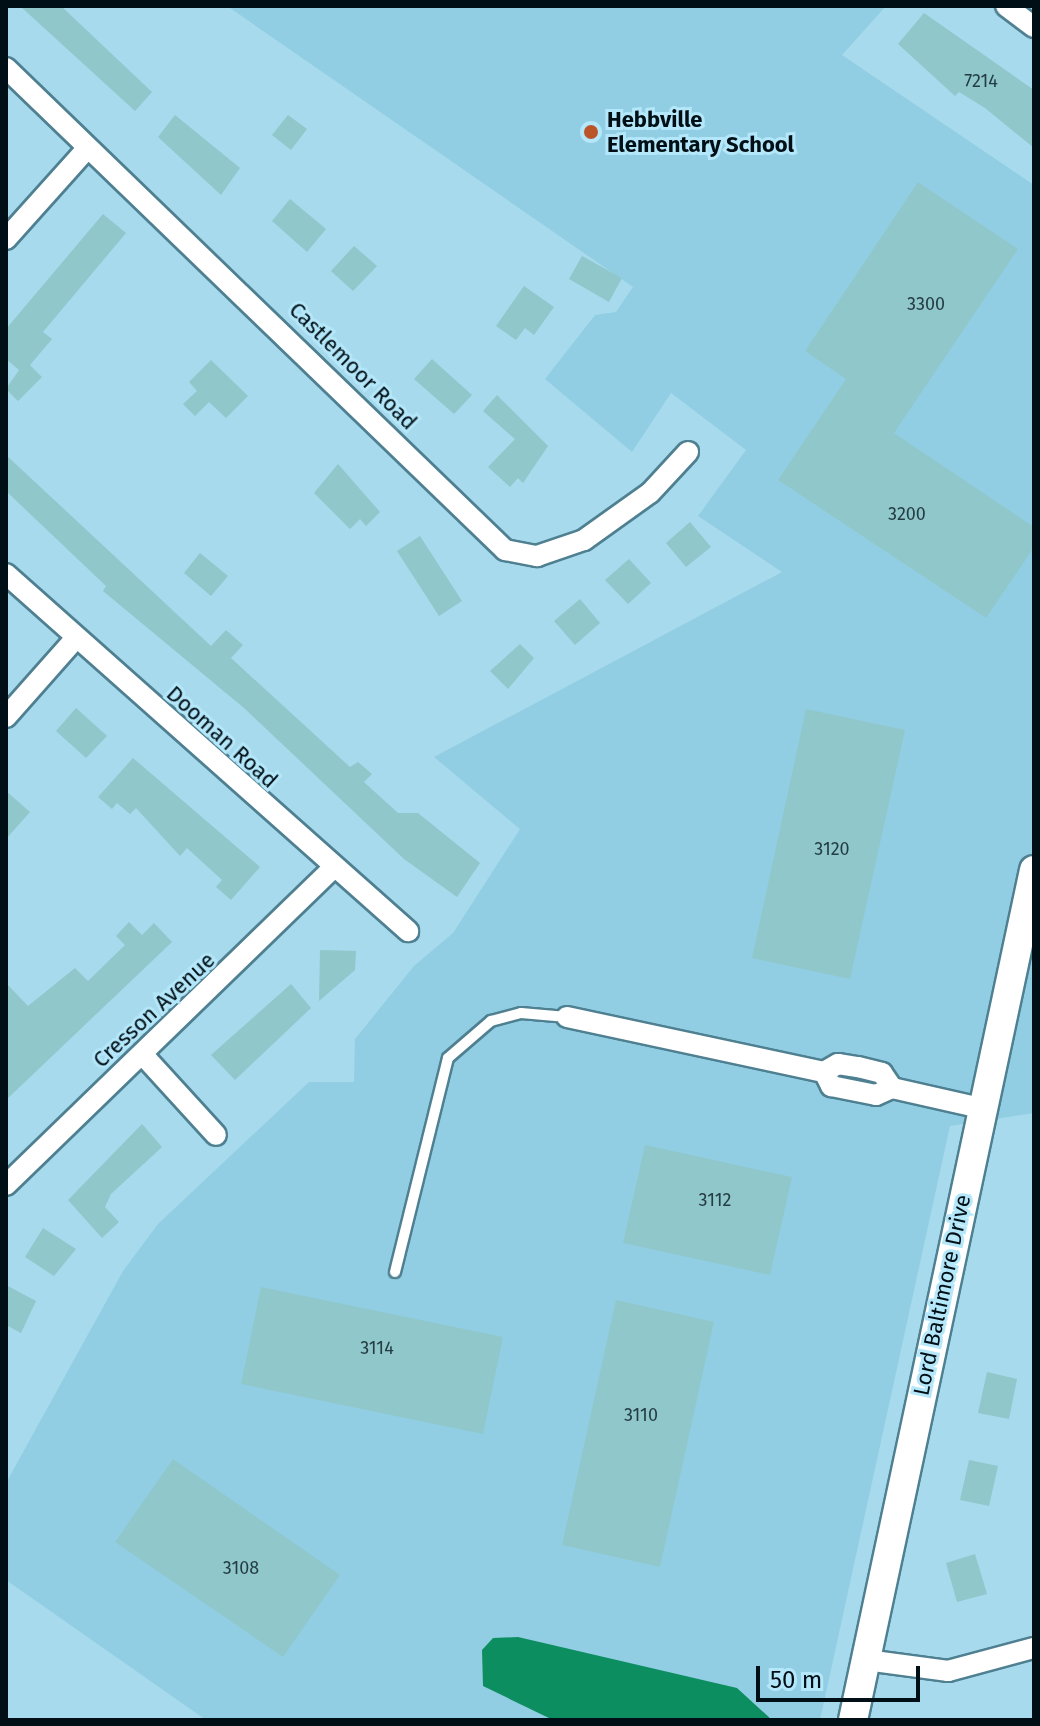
<!DOCTYPE html>
<style>
body{margin:0}
#map{position:relative;width:1040px;height:1726px;overflow:hidden;background:#a7daec;font-family:"Fira Sans",sans-serif}
div>[style]{position:absolute}
[style*='--x']{left:calc(var(--x)*1px);top:calc(var(--y)*1px);width:calc(var(--w)*1px);rotate:calc(var(--a)*1deg)}
.built>*{inset:0;background:#92cee3}
.water>*{inset:0;background:#0c8e60}
.building>*{inset:0;background:#8fc7cb}
.roads{filter:drop-shadow(2px 0 #4f8091) drop-shadow(-2px 0 #4f8091) drop-shadow(0 2px #4f8091) drop-shadow(0 -2px #4f8091)}
.lane>*{height:10px;margin:-5px;padding:0 5px;transform-origin:5px;border-radius:5px;background:#fff}
.street>*{height:20px;margin:-10px;padding:0 10px;transform-origin:10px;border-radius:10px;background:#fff}
.secondary>*{height:28px;margin:-14px;padding:0 14px;transform-origin:14px;border-radius:14px;background:#fff}
.dots>*{width:22px;height:22px;translate:-50% -50%;box-sizing:border-box;border:4px solid #b4e7fa;border-radius:50%}
span{translate:-50% -50%;white-space:nowrap;text-align:center;line-height:1.15;-webkit-text-stroke:6px #b4e7fa;paint-order:stroke}
.number-label{font-size:18px;color:#243d42}
.number-label span{-webkit-text-stroke-width:0}
.poi-label{font-size:22px;color:#000f15;font-weight:700}
.left{translate:0 -50%;text-align:left}
.street-label{font-size:22px;color:#000f15}
.frame{position:absolute;inset:0;border:8px solid #000f15;pointer-events:none}
.scale{position:absolute;left:756px;top:1666px;width:164px;height:36px;box-sizing:border-box;border:4px solid #000f15;border-top:0;padding-left:10px;font-size:24px;line-height:28px;white-space:nowrap;color:#000f15;-webkit-text-stroke:6px #b4e7fa;paint-order:stroke}
</style>
<div id="map">
<div class="built">
<div style="clip-path:polygon(227px 6px,886px 6px,842px 55px,1034px 185px,1034px 1113px,950px 1126px,820px 1720px,206px 1720px,6px 1580px,6px 1483px,123px 1271px,158px 1224px,309px 1082px,354px 1082px,355px 1039px,414px 966px,453px 933px,520px 829px,434px 757px,782px 572px,698px 516px,746px 450px,671px 393px,632px 452px,545px 379px,595px 315px,616px 312px,633px 287px)"></div>
</div>
<div class="water">
<div style="clip-path:polygon(518px 1637px,737px 1688px,772px 1720px,553px 1720px,483px 1686px,482px 1650px,493px 1638px)"></div>
</div>
<div class="building">
<div style="clip-path:polygon(20px 6px,61px 6px,152px 92px,135px 111px)"></div>
<div style="clip-path:polygon(924px 13px,1034px 90px,1034px 148px,985px 108px,959px 92px,955px 96px,898px 44px)"></div>
<div style="clip-path:polygon(175px 115px,240px 168px,221px 195px,158px 137px)"></div>
<div style="clip-path:polygon(288px 115px,307px 129px,291px 150px,272px 135px)"></div>
<div style="clip-path:polygon(918px 182px,1018px 249px,894px 433px,1034px 527px,1034px 547px,986px 618px,778px 480px,846px 379px,805px 351px)"></div>
<div style="clip-path:polygon(290px 199px,326px 229px,307px 252px,272px 221px)"></div>
<div style="clip-path:polygon(103px 214px,126px 233px,43px 332px,52px 339px,30px 365px,42px 377px,18px 401px,6px 389px,19px 370px,6px 359px,6px 329px)"></div>
<div style="clip-path:polygon(354px 246px,377px 266px,353px 291px,331px 271px)"></div>
<div style="clip-path:polygon(582px 256px,622px 278px,609px 302px,569px 279px)"></div>
<div style="clip-path:polygon(524px 286px,554px 307px,534px 335px,525px 328px,516px 340px,496px 326px)"></div>
<div style="clip-path:polygon(432px 359px,472px 395px,454px 414px,414px 379px)"></div>
<div style="clip-path:polygon(211px 360px,248px 396px,226px 418px,209px 402px,195px 416px,183px 404px,197px 391px,189px 382px)"></div>
<div style="clip-path:polygon(497px 395px,548px 446px,523px 483px,518px 478px,510px 487px,488px 467px,515px 439px,483px 411px)"></div>
<div style="clip-path:polygon(6px 455px,211px 646px,226px 630px,243px 645px,231px 658px,350px 767px,358px 762px,372px 774px,364px 782px,398px 813px,418px 813px,480px 863px,457px 897px,404px 859px,244px 708px,103px 591px,106px 586px,6px 491px)"></div>
<div style="clip-path:polygon(338px 464px,380px 512px,366px 526px,360px 519px,350px 529px,314px 493px)"></div>
<div style="clip-path:polygon(690px 522px,711px 547px,686px 567px,666px 543px)"></div>
<div style="clip-path:polygon(420px 536px,462px 601px,439px 616px,397px 551px)"></div>
<div style="clip-path:polygon(200px 553px,228px 576px,211px 596px,184px 573px)"></div>
<div style="clip-path:polygon(629px 559px,651px 583px,628px 604px,605px 580px)"></div>
<div style="clip-path:polygon(580px 599px,600px 623px,575px 645px,554px 621px)"></div>
<div style="clip-path:polygon(520px 644px,534px 658px,508px 689px,490px 671px)"></div>
<div style="clip-path:polygon(76px 708px,107px 736px,86px 758px,56px 731px)"></div>
<div style="clip-path:polygon(806px 709px,905px 730px,850px 979px,752px 958px)"></div>
<div style="clip-path:polygon(133px 758px,260px 867px,231px 900px,216px 887px,222px 880px,187px 848px,180px 856px,136px 808px,130px 814px,117px 803px,112px 809px,98px 797px)"></div>
<div style="clip-path:polygon(6px 791px,30px 812px,6px 839px)"></div>
<div style="clip-path:polygon(129px 922px,142px 935px,154px 923px,172px 942px,6px 1100px,6px 983px,28px 1006px,75px 968px,88px 981px,125px 945px,116px 936px)"></div>
<div style="clip-path:polygon(320px 950px,356px 951px,355px 970px,319px 1001px)"></div>
<div style="clip-path:polygon(291px 984px,311px 1008px,235px 1080px,211px 1055px)"></div>
<div style="clip-path:polygon(142px 1124px,162px 1147px,111px 1194px,105px 1207px,119px 1222px,102px 1238px,68px 1200px)"></div>
<div style="clip-path:polygon(645px 1145px,792px 1177px,770px 1275px,623px 1243px)"></div>
<div style="clip-path:polygon(43px 1228px,76px 1249px,54px 1276px,25px 1257px)"></div>
<div style="clip-path:polygon(6px 1285px,36px 1301px,21px 1333px,6px 1325px)"></div>
<div style="clip-path:polygon(261px 1287px,503px 1337px,483px 1434px,241px 1384px)"></div>
<div style="clip-path:polygon(616px 1300px,714px 1322px,660px 1567px,562px 1545px)"></div>
<div style="clip-path:polygon(987px 1372px,1017px 1379px,1009px 1419px,978px 1413px)"></div>
<div style="clip-path:polygon(173px 1459px,340px 1575px,283px 1657px,115px 1542px)"></div>
<div style="clip-path:polygon(969px 1460px,998px 1466px,989px 1506px,960px 1500px)"></div>
<div style="clip-path:polygon(975px 1554px,987px 1594px,957px 1602px,946px 1563px)"></div>
</div>
<div class="roads">
<div class="lane">
<div style="--x:395;--y:1272;--w:220;--a:-76.1"></div>
<div style="--x:448;--y:1058;--w:57;--a:-40.7"></div>
<div style="--x:491;--y:1021;--w:31;--a:-15"></div>
<div style="--x:521;--y:1013;--w:46;--a:5"></div>
</div>
<div class="street">
<div style="--x:1006;--y:6;--w:35;--a:37"></div>
<div style="--x:6;--y:68;--w:694;--a:44.01"></div>
<div style="--x:505;--y:550;--w:33;--a:11"></div>
<div style="--x:537;--y:556;--w:50;--a:-18.8"></div>
<div style="--x:584;--y:540;--w:81;--a:-35.5"></div>
<div style="--x:650;--y:493;--w:56;--a:-47.2"></div>
<div style="--x:6;--y:239;--w:118;--a:-48.1"></div>
<div style="--x:6;--y:574;--w:538;--a:41.61"></div>
<div style="--x:6;--y:717;--w:106;--a:-48.5"></div>
<div style="--x:567;--y:1017;--w:263;--a:12.1"></div>
<div style="--x:824;--y:1072;--w:16;--a:-30"></div>
<div style="--x:838;--y:1064;--w:20;--a:9"></div>
<div style="--x:858;--y:1067;--w:25;--a:14"></div>
<div style="--x:882;--y:1073;--w:18;--a:56"></div>
<div style="--x:143;--y:1055;--w:108;--a:47.6"></div>
<div style="--x:824;--y:1072;--w:16;--a:63"></div>
<div style="--x:831;--y:1086;--w:46;--a:11.3"></div>
<div style="--x:876;--y:1095;--w:17;--a:-24"></div>
<div style="--x:892;--y:1088;--w:91;--a:12.7"></div>
<div style="--x:6;--y:1185;--w:455;--a:-44.1"></div>
<div style="--x:866;--y:1660;--w:83;--a:7.6"></div>
<div style="--x:948;--y:1671;--w:89;--a:-15"></div>
</div>
<div class="secondary">
<div style="--x:853;--y:1720;--w:869;--a:-77.98"></div>
</div>
</div>
<div class="dots">
<div style="left:591px;top:132px;background:#bb5429"></div>
</div>
<div class="number-label">
<span style="left:981px;top:81px">7214</span>
<span style="left:926px;top:304px">3300</span>
<span style="left:907px;top:514px">3200</span>
<span style="left:832px;top:849px">3120</span>
<span style="left:715px;top:1200px">3112</span>
<span style="left:377px;top:1348px">3114</span>
<span style="left:641px;top:1415px">3110</span>
<span style="left:241px;top:1568px">3108</span>
</div>
<div class="poi-label">
<span class="left" style="left:607px;top:132px">Hebbville<br>Elementary School</span>
</div>
<div class="street-label">
<span style="left:353px;top:366px;rotate:45deg">Castlemoor Road</span>
<span style="left:222px;top:737px;rotate:42deg">Dooman Road</span>
<span style="left:154px;top:1010px;rotate:-43deg">Cresson Avenue</span>
<span style="left:942px;top:1295px;rotate:-78deg">Lord Baltimore Drive</span>
</div>
<div class="frame"></div>
<div class="scale">50 m</div>
</div>
